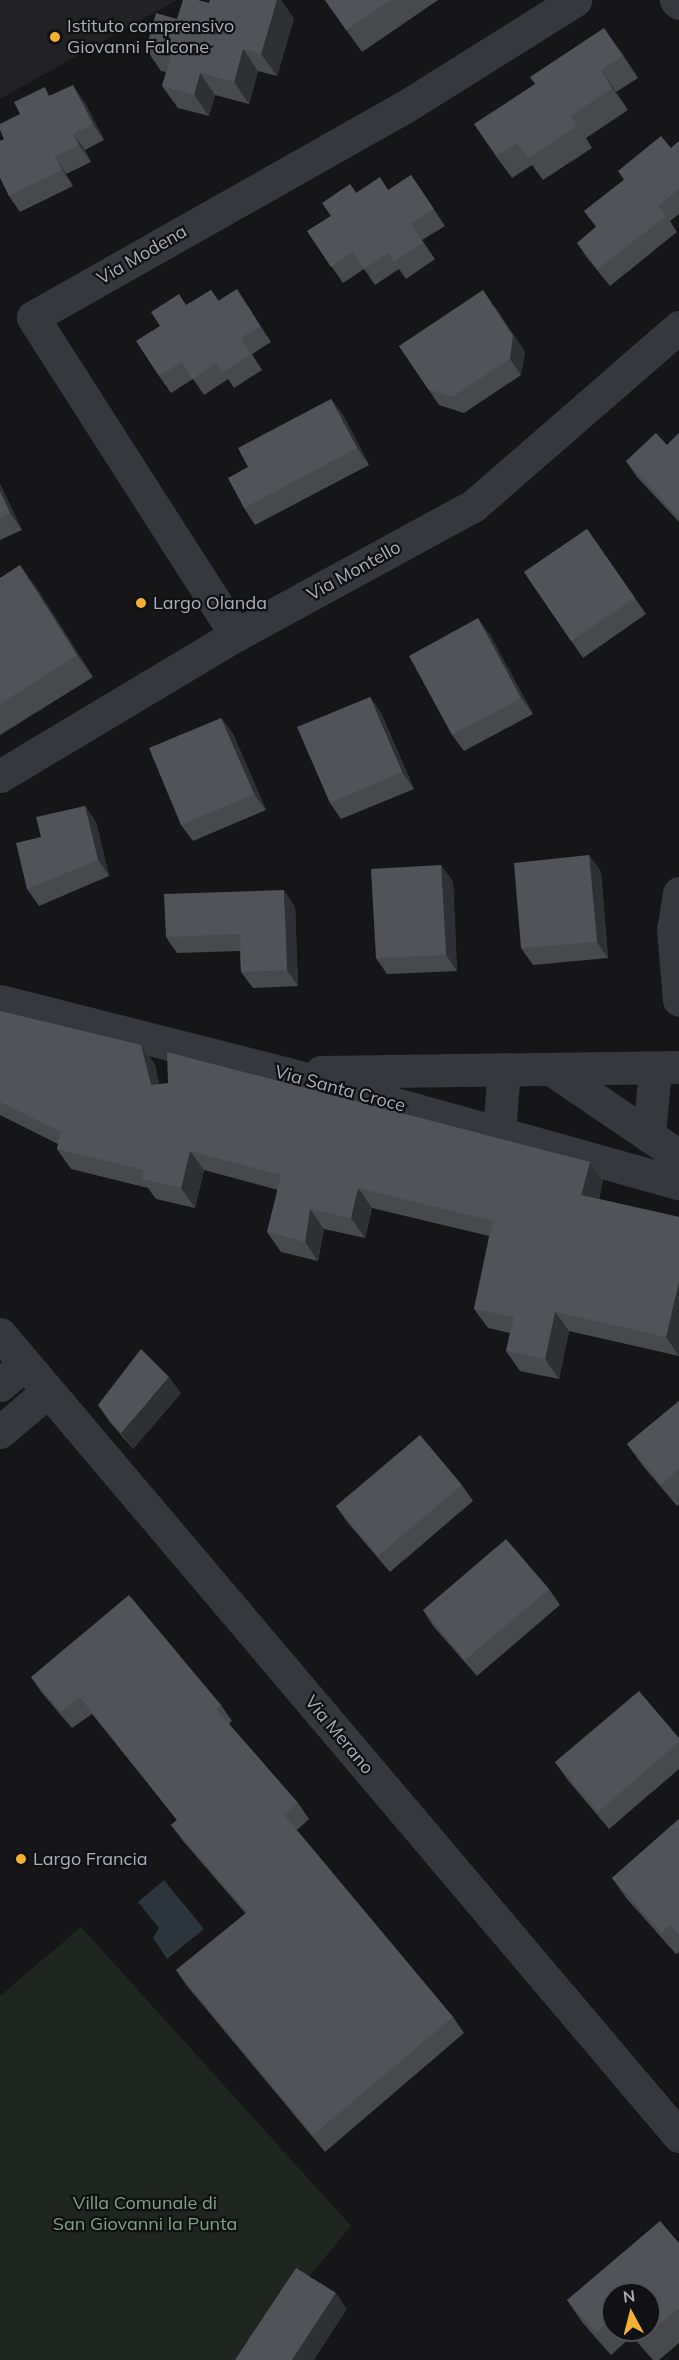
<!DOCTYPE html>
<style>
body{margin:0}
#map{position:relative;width:679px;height:2360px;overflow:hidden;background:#161618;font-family:Mulish,sans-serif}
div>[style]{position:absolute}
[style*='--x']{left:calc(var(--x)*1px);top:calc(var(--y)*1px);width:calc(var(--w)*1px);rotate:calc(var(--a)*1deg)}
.built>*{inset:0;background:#222225}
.green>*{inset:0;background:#1e261f}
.water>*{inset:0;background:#2c353c}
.minor>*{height:33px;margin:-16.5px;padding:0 16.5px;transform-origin:16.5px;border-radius:16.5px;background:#37383d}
.tertiary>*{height:33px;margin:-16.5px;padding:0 16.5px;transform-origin:16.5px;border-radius:16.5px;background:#37383d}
.wall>*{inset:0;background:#47494d}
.shaded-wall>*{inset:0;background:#2f3033}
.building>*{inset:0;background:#525359}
.dots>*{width:16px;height:16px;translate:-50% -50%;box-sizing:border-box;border:3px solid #111113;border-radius:50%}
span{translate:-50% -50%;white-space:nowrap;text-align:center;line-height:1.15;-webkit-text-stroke:4.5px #111113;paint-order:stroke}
.poi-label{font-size:18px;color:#a8adb8}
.left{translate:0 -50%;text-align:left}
.street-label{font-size:18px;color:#a8adb8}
.park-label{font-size:18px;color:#7fa381}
.north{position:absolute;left:601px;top:2282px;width:60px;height:60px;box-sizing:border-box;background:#111113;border:2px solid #4d4f55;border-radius:50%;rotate:353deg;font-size:16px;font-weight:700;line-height:24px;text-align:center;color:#a8adb8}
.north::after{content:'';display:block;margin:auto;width:21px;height:27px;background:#f2b134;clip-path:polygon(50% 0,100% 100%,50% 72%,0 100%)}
</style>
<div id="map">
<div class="built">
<div style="clip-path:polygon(0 0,177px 0,0 99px)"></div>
</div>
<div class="green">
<div style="clip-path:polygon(81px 1927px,351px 2226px,306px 2280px,253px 2360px,0 2360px,0 1996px)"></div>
</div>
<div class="water">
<div style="clip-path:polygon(164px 1880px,204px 1929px,167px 1959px,153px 1938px,159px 1928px,138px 1902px)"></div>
</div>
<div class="minor">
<div style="--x:676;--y:0;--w:4;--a:45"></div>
<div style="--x:236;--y:635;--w:377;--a:-122.6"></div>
<div style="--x:33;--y:317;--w:434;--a:-29.5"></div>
<div style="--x:411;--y:103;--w:194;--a:-32.1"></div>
<div style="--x:0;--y:776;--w:275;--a:-30.9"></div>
<div style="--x:236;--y:635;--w:270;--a:-28.6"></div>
<div style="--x:473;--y:506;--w:273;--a:-41"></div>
<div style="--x:679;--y:893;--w:36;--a:99"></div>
<div style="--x:673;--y:929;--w:71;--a:85.2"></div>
<div style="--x:0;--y:1334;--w:1051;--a:49.75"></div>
<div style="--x:0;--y:1385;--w:32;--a:-41"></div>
<div style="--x:0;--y:1432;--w:63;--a:-40.5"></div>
</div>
<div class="tertiary">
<div style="--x:0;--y:1001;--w:293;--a:14.2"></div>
<div style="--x:284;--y:1073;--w:410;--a:15.6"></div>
<div style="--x:551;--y:1069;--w:155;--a:34.2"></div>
<div style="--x:321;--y:1072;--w:358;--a:-0.8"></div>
<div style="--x:499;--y:1132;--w:63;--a:-85.5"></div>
<div style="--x:649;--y:1136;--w:68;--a:-85"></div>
</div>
<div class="wall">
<div style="clip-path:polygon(325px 0,438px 0,362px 52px)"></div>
<div style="clip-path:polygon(209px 3px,294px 18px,277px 76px,258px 71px,249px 104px,215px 95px,209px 116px,178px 108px,162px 86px,166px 72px,161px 71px,146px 49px,177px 19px)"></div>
<div style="clip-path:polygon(620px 50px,638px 78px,616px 92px,628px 110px,586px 138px,592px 148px,543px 180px,532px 165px,512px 178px,496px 156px)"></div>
<div style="clip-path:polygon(51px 95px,84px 101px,104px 140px,85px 150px,91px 162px,66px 174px,73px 186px,20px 212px,9px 196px,4px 139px,20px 114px)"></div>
<div style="clip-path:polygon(679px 141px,679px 214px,670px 221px,677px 232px,610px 286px,588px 259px,577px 243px,596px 227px,584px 211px,624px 180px,618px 171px,671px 148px)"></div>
<div style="clip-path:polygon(411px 175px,445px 226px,422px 240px,435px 259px,406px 279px,399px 269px,375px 285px,364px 269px,343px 283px,307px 231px,331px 216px,350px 184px,356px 193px,389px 190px)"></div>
<div style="clip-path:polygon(211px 290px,219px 301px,248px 306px,271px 342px,252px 354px,262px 370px,234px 388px,228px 379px,204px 395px,193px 379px,171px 393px,159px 376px,160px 326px,187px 305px)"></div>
<div style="clip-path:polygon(495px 307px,525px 352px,521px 375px,464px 413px,439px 405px,399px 346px)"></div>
<div style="clip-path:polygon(331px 399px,343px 415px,369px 465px,255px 525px,244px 508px,248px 467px)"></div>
<div style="clip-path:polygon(679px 433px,679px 522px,637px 477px,626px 461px,667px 445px)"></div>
<div style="clip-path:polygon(0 484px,22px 530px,0 540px)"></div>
<div style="clip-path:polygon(587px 529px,646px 614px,583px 658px,524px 572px)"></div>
<div style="clip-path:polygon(0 578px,36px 587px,93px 677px,0 735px)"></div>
<div style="clip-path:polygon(490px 635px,533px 714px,464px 751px,452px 735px)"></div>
<div style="clip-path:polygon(370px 697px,381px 713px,414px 789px,341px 819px,330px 803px)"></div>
<div style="clip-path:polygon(221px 718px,233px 734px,266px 810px,193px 841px,181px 825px)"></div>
<div style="clip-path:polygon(85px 806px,96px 822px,109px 876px,39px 906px,27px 889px,41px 837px)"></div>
<div style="clip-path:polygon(589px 855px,601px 872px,608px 958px,533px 965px,521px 948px)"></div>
<div style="clip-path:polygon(441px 865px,453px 882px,457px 971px,387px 974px,376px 958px)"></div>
<div style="clip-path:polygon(295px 907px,298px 986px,253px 988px,241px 972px,240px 951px,177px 953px,166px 937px)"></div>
<div style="clip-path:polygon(0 1011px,141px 1045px,155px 1065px,159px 1084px,590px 1162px,603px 1181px,599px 1199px,679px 1217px,679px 1356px,569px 1331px,559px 1379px,520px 1371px,506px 1351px,510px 1333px,488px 1328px,474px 1309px,489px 1236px,372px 1208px,365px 1238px,324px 1229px,318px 1261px,281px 1252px,267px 1232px,278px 1190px,204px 1170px,195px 1208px,156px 1199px,148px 1188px,71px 1169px,57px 1149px,58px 1144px,0 1115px)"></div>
<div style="clip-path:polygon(181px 1393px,133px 1449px,109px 1421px,98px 1405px)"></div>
<div style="clip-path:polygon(679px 1401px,679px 1504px,677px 1506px,643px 1466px,627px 1444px)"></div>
<div style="clip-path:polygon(462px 1485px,473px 1501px,390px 1572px,348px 1523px,336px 1506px)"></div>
<div style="clip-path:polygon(549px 1589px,560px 1605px,477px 1676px,434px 1627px,423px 1610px)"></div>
<div style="clip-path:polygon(31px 1677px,221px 1705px,232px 1721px,229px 1724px,298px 1803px,309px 1819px,297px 1830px,453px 2017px,464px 2033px,325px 2152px,187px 1986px,176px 1970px,246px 1914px,183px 1841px,171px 1825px,177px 1820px,92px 1714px,72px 1728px,42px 1693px)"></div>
<div style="clip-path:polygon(679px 1738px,679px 1769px,609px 1829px,567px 1779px,555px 1762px)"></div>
<div style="clip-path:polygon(679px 1819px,679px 1952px,676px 1954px,627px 1899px,612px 1878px)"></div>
<div style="clip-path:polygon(evenodd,679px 2243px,679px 2343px,659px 2360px,653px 2360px,632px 2336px,611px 2355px,582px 2322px,567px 2300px,679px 2243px,613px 2294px,649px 2330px,613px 2330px,613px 2294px)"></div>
</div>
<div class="shaded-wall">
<div style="clip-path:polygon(277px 0,281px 0,294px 18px,277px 76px,261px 54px)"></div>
<div style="clip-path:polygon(604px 28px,620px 50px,638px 78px,623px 56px)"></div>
<div style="clip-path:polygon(243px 49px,258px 71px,249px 104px,234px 82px)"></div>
<div style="clip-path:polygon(601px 70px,616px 92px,628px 110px,612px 88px)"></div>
<div style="clip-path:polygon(200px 73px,215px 95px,209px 116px,194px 95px)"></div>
<div style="clip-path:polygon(73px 85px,84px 101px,104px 140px,93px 124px)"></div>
<div style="clip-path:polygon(73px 134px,85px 150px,91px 162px,79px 145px)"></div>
<div style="clip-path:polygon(55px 157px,66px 174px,73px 186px,62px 170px)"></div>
<div style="clip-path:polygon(237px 289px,248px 306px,271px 342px,260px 326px)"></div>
<div style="clip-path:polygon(483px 290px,525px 352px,521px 375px,510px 359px)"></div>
<div style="clip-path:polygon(331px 399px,343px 415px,369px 465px,357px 448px)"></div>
<div style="clip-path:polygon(0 484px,22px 530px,10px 513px,0 491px)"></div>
<div style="clip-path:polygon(20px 565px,36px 587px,93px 677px,77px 655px)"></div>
<div style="clip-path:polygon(478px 618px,490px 635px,533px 714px,521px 698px)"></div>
<div style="clip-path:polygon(370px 697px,381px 713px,414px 789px,402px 772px)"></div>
<div style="clip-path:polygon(221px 718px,233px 734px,266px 810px,254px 794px)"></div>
<div style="clip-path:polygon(85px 806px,96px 822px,109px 876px,98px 860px)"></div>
<div style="clip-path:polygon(589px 855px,601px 872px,608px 958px,597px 942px)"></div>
<div style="clip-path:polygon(441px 865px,453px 882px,457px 971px,446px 955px)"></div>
<div style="clip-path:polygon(284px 890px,295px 907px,298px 986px,287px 970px)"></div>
<div style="clip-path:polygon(141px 1045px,155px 1065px,164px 1105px,151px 1085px)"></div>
<div style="clip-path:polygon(190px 1151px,204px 1170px,195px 1208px,181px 1188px)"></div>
<div style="clip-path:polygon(590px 1162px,603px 1181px,595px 1215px,581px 1195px)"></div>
<div style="clip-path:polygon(358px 1188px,372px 1208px,365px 1238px,351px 1218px)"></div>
<div style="clip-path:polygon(310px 1209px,324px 1229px,318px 1261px,305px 1242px)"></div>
<div style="clip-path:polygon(679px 1281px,679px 1356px,666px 1337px)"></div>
<div style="clip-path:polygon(555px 1312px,569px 1331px,559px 1379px,545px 1359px)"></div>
<div style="clip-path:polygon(169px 1377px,181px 1393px,133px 1449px,121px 1433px)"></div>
<div style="clip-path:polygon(336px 2293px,347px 2309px,314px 2360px,292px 2360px)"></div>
</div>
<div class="building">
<div style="clip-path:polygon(183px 0,198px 0,209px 3px,210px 0,277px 0,261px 54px,243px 49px,234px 82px,200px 73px,194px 95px,162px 86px,171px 56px,146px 49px,156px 13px,177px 19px)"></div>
<div style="clip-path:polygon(325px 0,391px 0,346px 30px)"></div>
<div style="clip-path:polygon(604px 28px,623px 56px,601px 70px,612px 88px,571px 116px,577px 126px,528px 158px,517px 143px,496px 156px,474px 124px,535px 84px,530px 77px)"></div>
<div style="clip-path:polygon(73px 85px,93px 124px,73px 134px,79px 145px,55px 157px,62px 170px,9px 196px,0 178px,0 141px,4px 139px,0 130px,0 124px,20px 114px,14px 102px,45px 87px,49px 96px)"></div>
<div style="clip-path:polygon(661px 136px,671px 148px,679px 141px,679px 189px,658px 206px,666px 216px,598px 269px,577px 243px,597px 226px,584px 211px,625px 179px,618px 171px)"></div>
<div style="clip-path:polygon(411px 175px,434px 209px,411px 224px,423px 243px,394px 262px,388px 253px,364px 269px,353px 252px,331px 267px,307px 231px,331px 216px,322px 203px,350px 184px,356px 193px,380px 177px,388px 190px)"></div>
<div style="clip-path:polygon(237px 289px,260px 326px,241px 338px,251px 354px,223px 372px,216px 363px,192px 379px,182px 362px,159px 376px,136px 341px,160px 326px,151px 312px,179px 294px,186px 305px,211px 290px,218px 301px)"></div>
<div style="clip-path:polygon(483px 290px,513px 336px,510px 359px,452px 397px,428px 389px,399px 346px)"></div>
<div style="clip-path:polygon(331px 399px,357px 448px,244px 508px,228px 478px,248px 467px,238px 448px)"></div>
<div style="clip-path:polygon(656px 433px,667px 445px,679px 433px,679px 518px,626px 461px)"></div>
<div style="clip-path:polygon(0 491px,10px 513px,0 518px)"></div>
<div style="clip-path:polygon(587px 529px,635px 598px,571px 641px,524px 572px)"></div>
<div style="clip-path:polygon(20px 565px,77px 655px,0 704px,0 578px)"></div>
<div style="clip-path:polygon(478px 618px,521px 698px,452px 735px,409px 656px)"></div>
<div style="clip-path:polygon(370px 697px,402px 772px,330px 803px,297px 727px)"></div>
<div style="clip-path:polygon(221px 718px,254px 794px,181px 825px,149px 748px)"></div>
<div style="clip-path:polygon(85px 806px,98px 860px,27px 889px,16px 843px,41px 837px,36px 817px)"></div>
<div style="clip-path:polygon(589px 855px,597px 942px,521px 948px,514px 863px)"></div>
<div style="clip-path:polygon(441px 865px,446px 955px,376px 958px,371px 869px)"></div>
<div style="clip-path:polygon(284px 890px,287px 970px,241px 972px,240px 934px,166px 937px,164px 894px)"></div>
<div style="clip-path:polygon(0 1011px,141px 1045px,151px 1085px,168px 1083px,167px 1052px,590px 1162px,581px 1195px,679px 1217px,679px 1281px,666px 1337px,555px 1312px,545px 1359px,506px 1351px,514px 1317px,474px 1309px,493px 1221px,358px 1188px,351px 1218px,310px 1209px,305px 1242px,267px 1232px,281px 1175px,190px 1151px,181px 1188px,142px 1179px,144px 1170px,57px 1149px,61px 1132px,0 1102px)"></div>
<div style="clip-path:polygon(141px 1349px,169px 1377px,121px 1433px,98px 1405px)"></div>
<div style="clip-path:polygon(679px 1401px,679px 1469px,661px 1484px,627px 1444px)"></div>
<div style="clip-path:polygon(420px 1435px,462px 1485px,378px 1556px,336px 1506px)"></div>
<div style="clip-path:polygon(506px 1539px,549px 1589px,465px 1660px,423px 1610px)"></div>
<div style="clip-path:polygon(129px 1595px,221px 1705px,216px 1709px,298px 1803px,284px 1815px,453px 2017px,313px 2135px,176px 1970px,247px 1912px,171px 1825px,177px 1820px,80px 1697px,61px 1712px,31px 1677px)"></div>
<div style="clip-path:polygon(639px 1691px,679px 1738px,679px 1742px,598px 1812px,555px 1762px)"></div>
<div style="clip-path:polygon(679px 1819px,679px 1935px,670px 1925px,661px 1933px,612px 1878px)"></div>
<div style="clip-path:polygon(660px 2221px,679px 2243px,679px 2308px,640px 2341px,630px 2330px,649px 2330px,649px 2294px,613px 2294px,613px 2317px,596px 2333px,567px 2300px)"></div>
<div style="clip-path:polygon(296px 2268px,336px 2293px,292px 2360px,235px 2360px)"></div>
</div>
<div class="dots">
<div style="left:55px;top:37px;background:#f2b134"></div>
<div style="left:141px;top:603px;background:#f2b134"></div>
<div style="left:21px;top:1859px;background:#f2b134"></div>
</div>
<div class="poi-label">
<span class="left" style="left:67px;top:37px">Istituto comprensivo<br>Giovanni Falcone</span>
<span class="left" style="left:153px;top:603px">Largo Olanda</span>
<span class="left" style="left:33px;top:1859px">Largo Francia</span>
</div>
<div class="street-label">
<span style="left:142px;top:255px;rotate:-30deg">Via Modena</span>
<span style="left:354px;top:571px;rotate:-29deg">Via Montello</span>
<span style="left:340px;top:1089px;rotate:15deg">Via Santa Croce</span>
<span style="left:339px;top:1735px;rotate:50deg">Via Merano</span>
</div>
<div class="park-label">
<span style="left:145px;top:2214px">Villa Comunale di<br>San Giovanni la Punta</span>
</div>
<div class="north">N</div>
</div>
